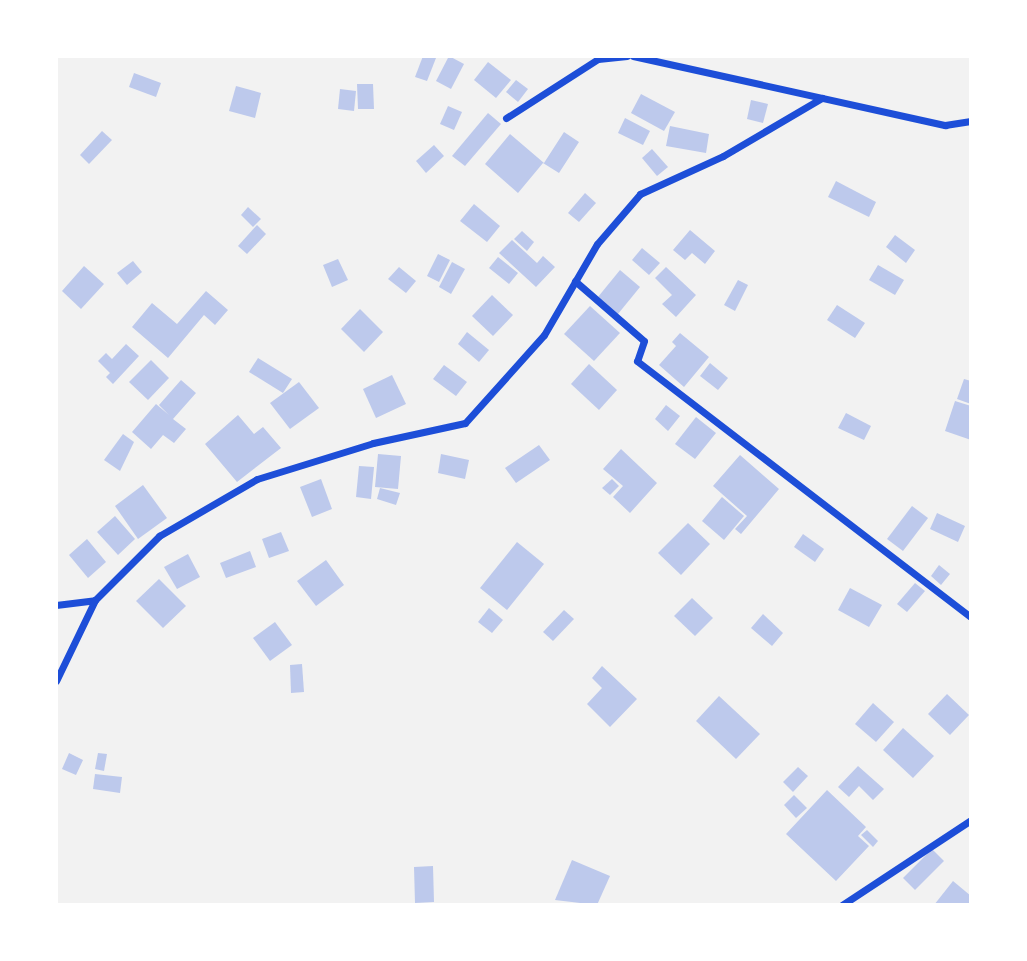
<!DOCTYPE html>
<style>
body{margin:0}
#map{position:relative;width:1027px;height:961px;overflow:hidden;background:#f2f2f2;font-family:Bitter,serif}
div>[style]{position:absolute}
[style*='--x']{left:calc(var(--x)*1px);top:calc(var(--y)*1px);width:calc(var(--w)*1px);rotate:calc(var(--a)*1deg)}
.building>*{inset:0;background:#bdc9ec}
.minor>*{height:7px;margin:-3.5px;padding:0 3.5px;transform-origin:3.5px;border-radius:3.5px;background:#1d4ed8}
span{translate:-50% -50%;white-space:nowrap;text-align:center;line-height:1.15;-webkit-text-stroke:7px #fff;paint-order:stroke}
.frame{position:absolute;inset:0;border:58px solid #fff;pointer-events:none}
</style>
<div id="map">
<div class="building">
<div style="clip-path:polygon(423px 56px,436px 58px,427px 81px,415px 77px)"></div>
<div style="clip-path:polygon(449px 56px,464px 64px,451px 89px,436px 81px)"></div>
<div style="clip-path:polygon(488px 62px,511px 80px,496px 98px,474px 80px)"></div>
<div style="clip-path:polygon(134px 73px,161px 83px,156px 97px,129px 87px)"></div>
<div style="clip-path:polygon(516px 80px,528px 89px,518px 102px,506px 92px)"></div>
<div style="clip-path:polygon(357px 84px,373px 84px,374px 109px,358px 109px)"></div>
<div style="clip-path:polygon(236px 86px,261px 93px,255px 118px,229px 111px)"></div>
<div style="clip-path:polygon(340px 89px,356px 91px,354px 111px,338px 109px)"></div>
<div style="clip-path:polygon(641px 94px,675px 112px,664px 131px,631px 113px)"></div>
<div style="clip-path:polygon(751px 100px,768px 104px,763px 123px,747px 119px)"></div>
<div style="clip-path:polygon(448px 106px,462px 112px,454px 130px,440px 124px)"></div>
<div style="clip-path:polygon(488px 113px,501px 124px,465px 166px,452px 156px)"></div>
<div style="clip-path:polygon(625px 118px,650px 131px,643px 145px,618px 133px)"></div>
<div style="clip-path:polygon(670px 126px,709px 134px,706px 153px,666px 146px)"></div>
<div style="clip-path:polygon(102px 131px,112px 140px,89px 164px,80px 155px)"></div>
<div style="clip-path:polygon(564px 132px,579px 142px,559px 173px,543px 163px,518px 193px,485px 164px,510px 134px,544px 163px)"></div>
<div style="clip-path:polygon(434px 145px,444px 156px,426px 173px,416px 161px)"></div>
<div style="clip-path:polygon(652px 149px,668px 167px,657px 176px,642px 158px)"></div>
<div style="clip-path:polygon(836px 181px,876px 202px,869px 217px,828px 197px)"></div>
<div style="clip-path:polygon(585px 193px,596px 203px,579px 222px,568px 213px)"></div>
<div style="clip-path:polygon(474px 204px,500px 226px,487px 242px,460px 221px)"></div>
<div style="clip-path:polygon(248px 207px,261px 219px,253px 227px,241px 215px)"></div>
<div style="clip-path:polygon(257px 225px,266px 234px,247px 254px,238px 246px)"></div>
<div style="clip-path:polygon(690px 230px,715px 251px,705px 264px,692px 253px,685px 260px,673px 250px)"></div>
<div style="clip-path:polygon(522px 231px,534px 242px,527px 251px,514px 239px)"></div>
<div style="clip-path:polygon(895px 235px,915px 250px,906px 263px,886px 247px)"></div>
<div style="clip-path:polygon(512px 240px,537px 263px,543px 256px,555px 267px,536px 287px,499px 253px)"></div>
<div style="clip-path:polygon(642px 248px,660px 263px,649px 275px,632px 260px)"></div>
<div style="clip-path:polygon(438px 254px,450px 260px,439px 282px,427px 276px)"></div>
<div style="clip-path:polygon(498px 257px,518px 273px,509px 284px,489px 268px)"></div>
<div style="clip-path:polygon(338px 259px,348px 280px,332px 287px,323px 265px)"></div>
<div style="clip-path:polygon(133px 261px,142px 272px,127px 285px,117px 273px)"></div>
<div style="clip-path:polygon(452px 262px,465px 269px,451px 294px,439px 287px)"></div>
<div style="clip-path:polygon(878px 265px,904px 280px,895px 295px,869px 280px)"></div>
<div style="clip-path:polygon(84px 266px,104px 284px,81px 309px,62px 291px)"></div>
<div style="clip-path:polygon(399px 267px,416px 281px,406px 293px,388px 279px)"></div>
<div style="clip-path:polygon(666px 267px,696px 295px,676px 317px,662px 304px,672px 295px,655px 278px)"></div>
<div style="clip-path:polygon(620px 270px,640px 287px,618px 314px,598px 297px)"></div>
<div style="clip-path:polygon(738px 280px,748px 285px,735px 311px,724px 305px)"></div>
<div style="clip-path:polygon(206px 291px,228px 310px,215px 325px,204px 315px,168px 358px,132px 327px,152px 303px,177px 324px)"></div>
<div style="clip-path:polygon(492px 295px,513px 315px,493px 336px,472px 316px)"></div>
<div style="clip-path:polygon(837px 305px,865px 323px,855px 338px,827px 320px)"></div>
<div style="clip-path:polygon(590px 306px,620px 333px,594px 361px,564px 334px)"></div>
<div style="clip-path:polygon(360px 309px,383px 332px,364px 352px,341px 329px)"></div>
<div style="clip-path:polygon(467px 332px,489px 350px,479px 362px,458px 344px)"></div>
<div style="clip-path:polygon(680px 333px,709px 357px,684px 387px,659px 365px,676px 346px,672px 342px)"></div>
<div style="clip-path:polygon(126px 344px,139px 356px,113px 384px,106px 377px,110px 373px,98px 361px,106px 353px,112px 359px)"></div>
<div style="clip-path:polygon(258px 358px,292px 379px,283px 393px,249px 372px)"></div>
<div style="clip-path:polygon(151px 360px,169px 378px,148px 400px,129px 382px)"></div>
<div style="clip-path:polygon(710px 363px,728px 378px,718px 390px,700px 376px)"></div>
<div style="clip-path:polygon(589px 364px,617px 390px,599px 410px,571px 384px)"></div>
<div style="clip-path:polygon(444px 365px,467px 382px,456px 396px,433px 379px)"></div>
<div style="clip-path:polygon(392px 375px,406px 404px,376px 418px,363px 389px)"></div>
<div style="clip-path:polygon(964px 379px,971px 381px,971px 404px,957px 399px)"></div>
<div style="clip-path:polygon(181px 380px,196px 393px,173px 419px,186px 429px,174px 443px,163px 435px,151px 449px,132px 432px,156px 404px,169px 415px,159px 405px)"></div>
<div style="clip-path:polygon(299px 382px,319px 408px,290px 429px,270px 403px)"></div>
<div style="clip-path:polygon(955px 401px,971px 406px,971px 440px,945px 431px)"></div>
<div style="clip-path:polygon(666px 405px,680px 416px,668px 431px,655px 419px)"></div>
<div style="clip-path:polygon(846px 413px,871px 426px,864px 440px,838px 428px)"></div>
<div style="clip-path:polygon(238px 415px,254px 434px,263px 427px,281px 448px,237px 482px,205px 444px)"></div>
<div style="clip-path:polygon(696px 417px,716px 433px,695px 459px,675px 444px)"></div>
<div style="clip-path:polygon(123px 434px,134px 442px,120px 471px,104px 460px)"></div>
<div style="clip-path:polygon(539px 445px,550px 460px,516px 483px,505px 468px)"></div>
<div style="clip-path:polygon(621px 449px,657px 483px,630px 513px,613px 497px,623px 486px,603px 469px)"></div>
<div style="clip-path:polygon(378px 454px,401px 456px,398px 489px,375px 487px)"></div>
<div style="clip-path:polygon(441px 454px,469px 460px,465px 479px,438px 473px)"></div>
<div style="clip-path:polygon(740px 455px,779px 489px,741px 534px,735px 529px,747px 516px,713px 486px)"></div>
<div style="clip-path:polygon(359px 466px,374px 467px,371px 499px,356px 497px)"></div>
<div style="clip-path:polygon(321px 479px,332px 509px,312px 517px,300px 487px)"></div>
<div style="clip-path:polygon(612px 479px,619px 486px,610px 495px,602px 488px)"></div>
<div style="clip-path:polygon(143px 485px,167px 518px,138px 539px,115px 506px)"></div>
<div style="clip-path:polygon(380px 488px,400px 493px,396px 505px,377px 499px)"></div>
<div style="clip-path:polygon(722px 497px,744px 516px,724px 540px,702px 521px)"></div>
<div style="clip-path:polygon(912px 506px,928px 518px,903px 551px,887px 539px)"></div>
<div style="clip-path:polygon(937px 513px,965px 526px,958px 542px,930px 529px)"></div>
<div style="clip-path:polygon(115px 516px,135px 539px,118px 555px,97px 532px)"></div>
<div style="clip-path:polygon(688px 523px,710px 544px,681px 575px,658px 553px)"></div>
<div style="clip-path:polygon(281px 532px,289px 551px,269px 558px,262px 539px)"></div>
<div style="clip-path:polygon(803px 534px,824px 549px,815px 562px,794px 547px)"></div>
<div style="clip-path:polygon(87px 539px,106px 562px,88px 578px,69px 555px)"></div>
<div style="clip-path:polygon(517px 542px,544px 564px,507px 610px,480px 588px)"></div>
<div style="clip-path:polygon(250px 551px,256px 567px,226px 578px,220px 563px)"></div>
<div style="clip-path:polygon(188px 554px,200px 577px,177px 589px,164px 567px)"></div>
<div style="clip-path:polygon(326px 560px,344px 585px,316px 606px,297px 581px)"></div>
<div style="clip-path:polygon(939px 565px,950px 574px,941px 585px,931px 576px)"></div>
<div style="clip-path:polygon(159px 579px,186px 606px,163px 628px,136px 601px)"></div>
<div style="clip-path:polygon(915px 583px,925px 591px,907px 612px,897px 604px)"></div>
<div style="clip-path:polygon(850px 588px,882px 605px,869px 627px,838px 610px)"></div>
<div style="clip-path:polygon(692px 598px,713px 618px,695px 636px,674px 616px)"></div>
<div style="clip-path:polygon(489px 608px,503px 620px,492px 633px,478px 622px)"></div>
<div style="clip-path:polygon(564px 610px,574px 619px,553px 641px,543px 632px)"></div>
<div style="clip-path:polygon(763px 614px,783px 633px,772px 646px,751px 628px)"></div>
<div style="clip-path:polygon(275px 622px,292px 645px,270px 661px,253px 638px)"></div>
<div style="clip-path:polygon(302px 664px,304px 692px,291px 693px,290px 665px)"></div>
<div style="clip-path:polygon(602px 666px,637px 699px,610px 727px,587px 704px,602px 688px,592px 678px)"></div>
<div style="clip-path:polygon(947px 694px,969px 715px,950px 735px,928px 714px)"></div>
<div style="clip-path:polygon(719px 696px,760px 734px,736px 759px,696px 721px)"></div>
<div style="clip-path:polygon(873px 703px,894px 722px,876px 742px,855px 724px)"></div>
<div style="clip-path:polygon(903px 728px,934px 756px,913px 778px,883px 750px)"></div>
<div style="clip-path:polygon(69px 753px,83px 760px,76px 775px,62px 769px)"></div>
<div style="clip-path:polygon(98px 753px,107px 754px,104px 771px,95px 769px)"></div>
<div style="clip-path:polygon(858px 766px,884px 789px,873px 800px,859px 786px,849px 797px,838px 787px)"></div>
<div style="clip-path:polygon(798px 767px,808px 776px,793px 792px,783px 782px)"></div>
<div style="clip-path:polygon(95px 774px,122px 777px,120px 793px,93px 789px)"></div>
<div style="clip-path:polygon(827px 790px,866px 827px,858px 836px,869px 846px,836px 881px,786px 834px)"></div>
<div style="clip-path:polygon(794px 795px,807px 808px,796px 818px,784px 805px)"></div>
<div style="clip-path:polygon(867px 830px,878px 841px,873px 847px,861px 835px)"></div>
<div style="clip-path:polygon(932px 849px,944px 861px,915px 890px,903px 878px)"></div>
<div style="clip-path:polygon(572px 860px,610px 876px,597px 905px,555px 900px)"></div>
<div style="clip-path:polygon(433px 866px,434px 902px,415px 903px,414px 867px)"></div>
<div style="clip-path:polygon(953px 881px,971px 896px,971px 905px,934px 905px)"></div>
</div>
<div class="minor">
<div style="--x:633;--y:56;--w:320;--a:12.5"></div>
<div style="--x:945;--y:125;--w:26;--a:-9"></div>
<div style="--x:506;--y:118;--w:109;--a:-32.7"></div>
<div style="--x:598;--y:59;--w:29;--a:-6"></div>
<div style="--x:575;--y:281;--w:91;--a:41"></div>
<div style="--x:644;--y:341;--w:21;--a:109"></div>
<div style="--x:637;--y:361;--w:421;--a:37.5"></div>
<div style="--x:56;--y:605;--w:39;--a:-7"></div>
<div style="--x:95;--y:600;--w:91;--a:-45"></div>
<div style="--x:159;--y:536;--w:113;--a:-30.2"></div>
<div style="--x:257;--y:479;--w:121;--a:-17.2"></div>
<div style="--x:373;--y:443;--w:94;--a:-12.3"></div>
<div style="--x:465;--y:423;--w:118;--a:-48.1"></div>
<div style="--x:544;--y:335;--w:105;--a:-59.8"></div>
<div style="--x:597;--y:244;--w:66;--a:-49.3"></div>
<div style="--x:640;--y:194;--w:91;--a:-24.6"></div>
<div style="--x:723;--y:156;--w:115;--a:-30.4"></div>
<div style="--x:56;--y:681;--w:90;--a:-64.3"></div>
<div style="--x:842;--y:905;--w:154;--a:-33.4"></div>
</div>
<div class="frame"></div>
</div>
